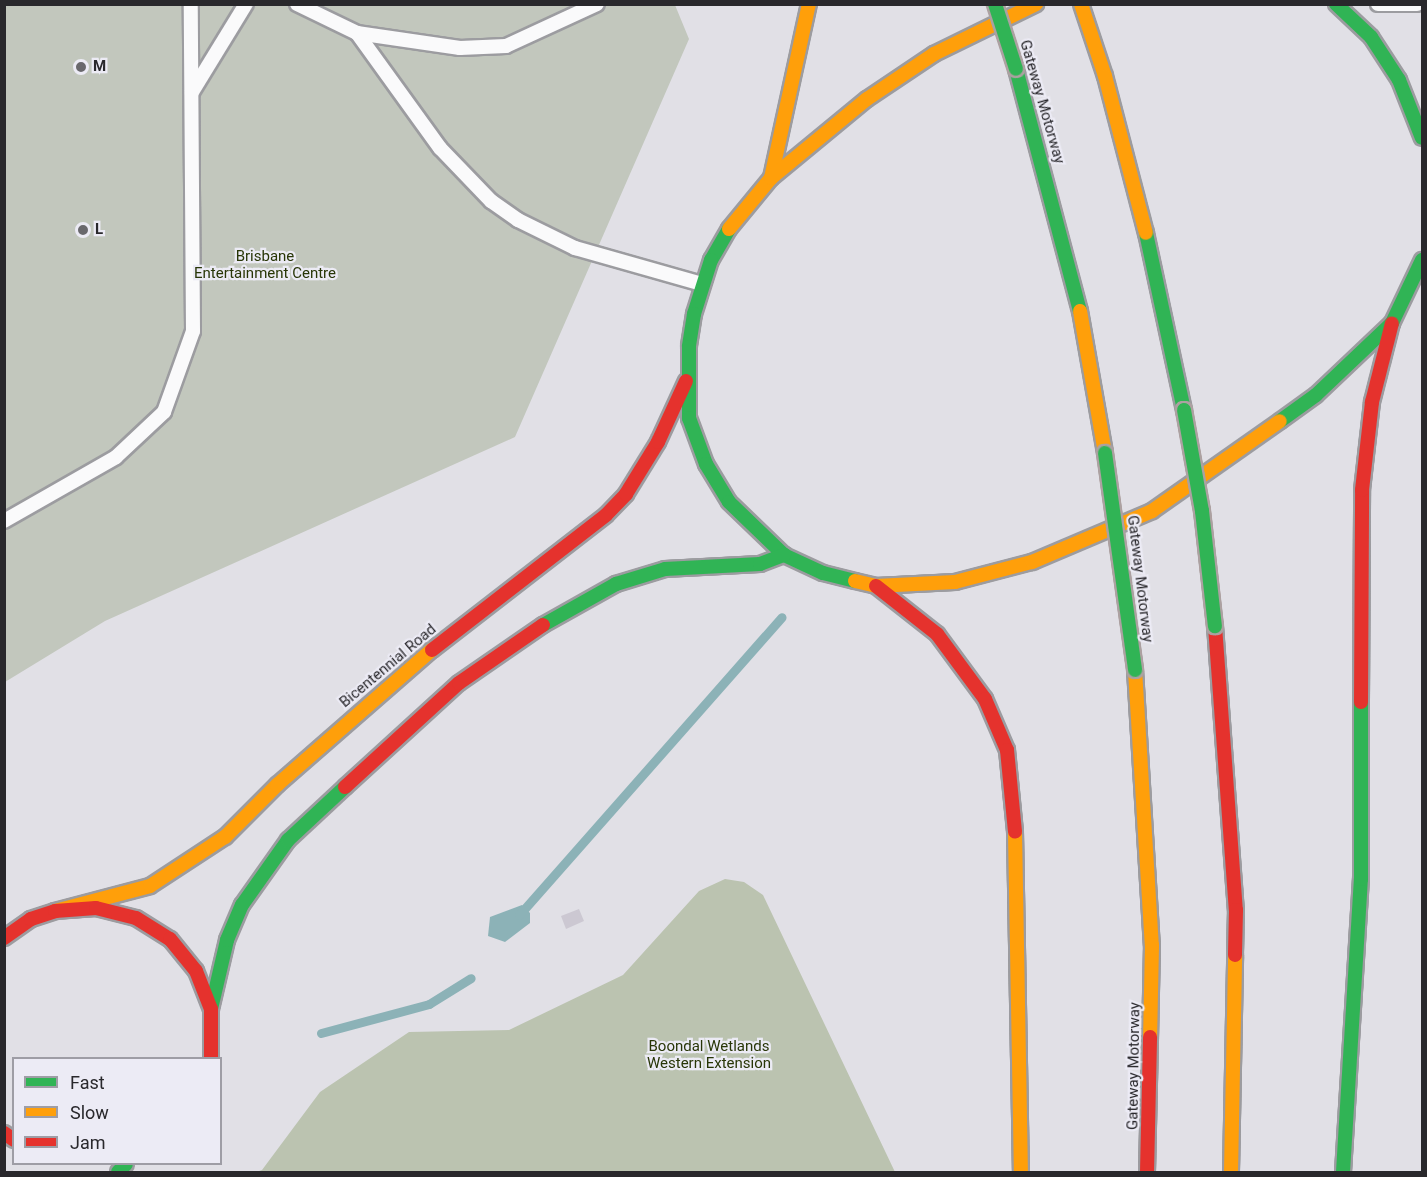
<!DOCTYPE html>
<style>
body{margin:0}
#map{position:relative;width:1427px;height:1177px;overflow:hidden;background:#e1e0e6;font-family:Roboto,sans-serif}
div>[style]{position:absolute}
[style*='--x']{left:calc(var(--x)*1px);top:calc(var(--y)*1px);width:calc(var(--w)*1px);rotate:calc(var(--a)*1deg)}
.green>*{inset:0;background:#c2c7bd}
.forest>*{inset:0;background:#bbc3b0}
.water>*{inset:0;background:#8cb2b7}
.stream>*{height:9px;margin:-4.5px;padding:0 4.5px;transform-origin:4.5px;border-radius:4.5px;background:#8cb2b7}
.building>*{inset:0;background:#ccc8d2}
.roads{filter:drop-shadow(2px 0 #9c9ca0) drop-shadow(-2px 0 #9c9ca0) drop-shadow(0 2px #9c9ca0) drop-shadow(0 -2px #9c9ca0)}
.lane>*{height:14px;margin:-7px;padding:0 7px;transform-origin:7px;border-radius:7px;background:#fafafb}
.fast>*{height:14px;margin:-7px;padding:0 7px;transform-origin:7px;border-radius:7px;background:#30b455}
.slow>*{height:14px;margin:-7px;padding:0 7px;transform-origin:7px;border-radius:7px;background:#ff9f0a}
.jam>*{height:14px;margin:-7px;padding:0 7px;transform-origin:7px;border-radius:7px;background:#e5322d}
.bridges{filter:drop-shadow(2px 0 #aca1a1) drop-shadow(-2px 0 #aca1a1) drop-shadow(0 2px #aca1a1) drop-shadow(0 -2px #aca1a1)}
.fast-bridge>*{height:14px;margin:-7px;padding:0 7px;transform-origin:7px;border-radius:7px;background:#30b455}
.dots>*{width:16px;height:16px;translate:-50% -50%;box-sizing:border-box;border:3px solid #ecebf5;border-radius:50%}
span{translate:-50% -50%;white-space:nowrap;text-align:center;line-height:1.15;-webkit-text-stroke:4.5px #ecebf5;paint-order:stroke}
.poi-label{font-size:15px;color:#29282c;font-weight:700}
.left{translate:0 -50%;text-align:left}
.street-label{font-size:15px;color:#29282c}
.park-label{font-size:15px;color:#283607}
.frame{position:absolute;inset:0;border:6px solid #29282c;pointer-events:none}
.legend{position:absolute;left:12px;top:1057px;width:210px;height:108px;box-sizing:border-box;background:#ecebf5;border:2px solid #9e9da5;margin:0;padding:8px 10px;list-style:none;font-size:18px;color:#29282c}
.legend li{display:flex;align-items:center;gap:12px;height:30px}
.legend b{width:30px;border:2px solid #9e9da5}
</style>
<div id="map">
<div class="green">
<div style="clip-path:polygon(5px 5px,675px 5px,689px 39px,515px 437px,105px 621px,5px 682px)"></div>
</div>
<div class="forest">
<div style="clip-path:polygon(725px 879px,744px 882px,763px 895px,895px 1172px,256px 1172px,262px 1170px,320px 1092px,409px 1032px,509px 1030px,623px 975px,699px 891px)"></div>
</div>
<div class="water">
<div style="clip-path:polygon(522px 905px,530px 913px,530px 923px,505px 942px,488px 936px,490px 917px)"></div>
</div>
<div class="stream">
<div style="--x:519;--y:915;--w:397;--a:-48.6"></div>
<div style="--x:321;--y:1033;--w:112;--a:-15"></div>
<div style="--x:429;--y:1004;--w:49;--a:-31.8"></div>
</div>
<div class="building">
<div style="clip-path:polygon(579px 909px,584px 921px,566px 929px,561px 916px)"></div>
</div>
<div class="roads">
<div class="lane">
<div style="--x:297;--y:4;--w:67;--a:25.8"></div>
<div style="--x:357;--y:33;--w:104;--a:8.3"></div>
<div style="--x:460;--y:48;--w:46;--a:-2.5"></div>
<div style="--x:506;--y:46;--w:100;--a:-24.8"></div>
<div style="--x:1378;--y:4;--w:39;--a:0"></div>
<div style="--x:357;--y:33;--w:142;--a:54.2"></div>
<div style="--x:440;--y:148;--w:74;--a:46.1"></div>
<div style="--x:491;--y:201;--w:33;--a:35"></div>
<div style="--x:518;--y:220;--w:64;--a:26.2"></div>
<div style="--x:575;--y:248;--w:132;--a:15.8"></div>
<div style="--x:192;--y:92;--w:103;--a:-58.5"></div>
<div style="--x:4;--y:521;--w:129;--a:-29.7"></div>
<div style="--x:116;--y:457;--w:66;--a:-43.2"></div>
<div style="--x:164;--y:412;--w:86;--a:-70.3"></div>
<div style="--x:193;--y:331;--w:327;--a:-90.4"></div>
</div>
<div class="fast">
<div style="--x:1336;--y:4;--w:48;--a:43.3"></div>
<div style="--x:1371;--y:37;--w:51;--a:56.9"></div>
<div style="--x:1399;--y:80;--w:62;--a:68.4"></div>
<div style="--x:1016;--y:69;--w:250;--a:75.2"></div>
<div style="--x:729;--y:229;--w:36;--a:120"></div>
<div style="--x:711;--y:260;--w:57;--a:107.5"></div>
<div style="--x:694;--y:314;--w:33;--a:99"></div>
<div style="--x:689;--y:347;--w:71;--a:90"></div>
<div style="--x:689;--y:418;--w:49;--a:69.7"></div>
<div style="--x:706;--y:464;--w:44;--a:58.8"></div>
<div style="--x:729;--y:502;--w:76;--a:43.9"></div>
<div style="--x:784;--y:555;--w:43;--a:24.8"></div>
<div style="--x:823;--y:573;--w:33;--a:14"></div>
<div style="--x:1146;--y:233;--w:181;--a:77.9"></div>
<div style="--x:1280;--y:421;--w:44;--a:-35.8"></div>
<div style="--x:1316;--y:395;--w:105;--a:-43.5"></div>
<div style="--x:1392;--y:323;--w:70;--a:-64.5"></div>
<div style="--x:543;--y:625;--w:84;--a:-29.3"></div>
<div style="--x:616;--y:584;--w:51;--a:-17"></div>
<div style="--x:665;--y:569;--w:95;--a:-3"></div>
<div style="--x:760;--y:564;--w:26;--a:-21"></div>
<div style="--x:211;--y:1009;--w:71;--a:-76.9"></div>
<div style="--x:227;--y:940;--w:38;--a:-67"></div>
<div style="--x:242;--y:905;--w:80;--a:-54.7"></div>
<div style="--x:288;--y:840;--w:78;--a:-42.9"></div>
<div style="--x:118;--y:1172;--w:11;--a:-45"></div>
<div style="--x:1343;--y:1172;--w:294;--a:-86.5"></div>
<div style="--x:1361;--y:879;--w:177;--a:-90"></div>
</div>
<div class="slow">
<div style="--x:1081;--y:4;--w:76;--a:71.6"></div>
<div style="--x:1105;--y:76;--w:162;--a:75.4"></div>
<div style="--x:771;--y:178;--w:178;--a:-77.7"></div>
<div style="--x:729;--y:229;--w:66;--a:-50.5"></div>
<div style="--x:771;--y:178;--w:124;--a:-39.5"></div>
<div style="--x:867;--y:99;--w:81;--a:-33.9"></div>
<div style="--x:934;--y:54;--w:114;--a:-26.1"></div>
<div style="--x:1080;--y:311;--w:144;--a:80"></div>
<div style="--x:855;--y:581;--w:22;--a:13"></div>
<div style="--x:876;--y:586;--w:79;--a:-2.9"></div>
<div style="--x:955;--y:582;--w:80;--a:-14.6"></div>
<div style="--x:1032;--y:562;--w:130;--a:-23"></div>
<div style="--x:1152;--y:511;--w:156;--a:-35.1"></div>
<div style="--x:1135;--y:670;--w:276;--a:86.5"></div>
<div style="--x:1152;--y:945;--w:92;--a:91.2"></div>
<div style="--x:1015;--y:832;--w:340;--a:89"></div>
<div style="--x:55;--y:911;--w:98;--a:-14.7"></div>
<div style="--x:150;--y:886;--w:90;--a:-33.2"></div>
<div style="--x:225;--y:837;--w:74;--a:-45"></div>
<div style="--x:277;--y:785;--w:206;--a:-41.1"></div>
<div style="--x:1231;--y:1172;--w:217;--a:-88.9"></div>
</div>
<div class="jam">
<div style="--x:876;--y:586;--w:78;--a:38.2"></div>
<div style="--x:937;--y:634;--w:81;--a:53.6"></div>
<div style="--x:985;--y:699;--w:56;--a:66.7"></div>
<div style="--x:1007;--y:750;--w:82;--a:84.4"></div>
<div style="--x:1215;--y:626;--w:285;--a:85.8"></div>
<div style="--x:1236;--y:910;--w:45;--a:91.3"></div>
<div style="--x:432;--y:650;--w:220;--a:-37.8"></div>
<div style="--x:606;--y:515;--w:29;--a:-46"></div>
<div style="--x:626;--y:494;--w:61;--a:-58.4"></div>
<div style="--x:658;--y:442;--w:67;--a:-65.3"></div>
<div style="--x:1361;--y:702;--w:212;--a:-89.7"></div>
<div style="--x:1362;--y:490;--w:89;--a:-83.5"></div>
<div style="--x:1372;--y:402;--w:81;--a:-75.8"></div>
<div style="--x:345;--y:787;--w:154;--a:-42.4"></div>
<div style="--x:459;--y:683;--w:102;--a:-34.6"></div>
<div style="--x:4;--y:938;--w:33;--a:-35"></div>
<div style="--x:31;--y:919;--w:25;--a:-18"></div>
<div style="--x:55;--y:911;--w:41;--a:-4.2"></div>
<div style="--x:96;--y:908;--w:41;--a:14"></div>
<div style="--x:136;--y:918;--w:40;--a:32"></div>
<div style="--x:170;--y:939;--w:41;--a:50.9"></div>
<div style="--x:196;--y:971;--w:41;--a:68.5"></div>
<div style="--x:211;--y:1009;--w:49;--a:90"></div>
<div style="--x:4;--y:1133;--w:12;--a:35"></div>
<div style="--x:1147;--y:1172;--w:135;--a:-88.7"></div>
</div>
</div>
<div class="bridges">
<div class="fast-bridge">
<div style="--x:995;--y:4;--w:68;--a:72.1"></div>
<div style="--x:1184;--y:410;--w:103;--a:79.9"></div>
<div style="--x:1202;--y:511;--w:116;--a:83.6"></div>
<div style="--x:1105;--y:453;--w:219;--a:82.1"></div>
</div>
</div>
<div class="dots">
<div style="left:81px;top:67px;background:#69686d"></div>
<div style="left:83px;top:230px;background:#69686d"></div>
</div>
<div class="poi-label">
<span class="left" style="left:93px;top:67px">M</span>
<span class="left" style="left:95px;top:230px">L</span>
</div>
<div class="street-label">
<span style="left:1042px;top:102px;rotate:74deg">Gateway Motorway</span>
<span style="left:1140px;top:579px;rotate:83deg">Gateway Motorway</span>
<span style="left:388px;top:666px;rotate:-40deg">Bicentennial Road</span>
<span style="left:1134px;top:1066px;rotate:-89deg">Gateway Motorway</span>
</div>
<div class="park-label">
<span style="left:265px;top:265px">Brisbane<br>Entertainment Centre</span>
<span style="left:709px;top:1055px">Boondal Wetlands<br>Western Extension</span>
</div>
<div class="frame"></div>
<ul class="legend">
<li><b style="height:8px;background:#30b455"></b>Fast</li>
<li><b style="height:8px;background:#ff9f0a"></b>Slow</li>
<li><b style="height:8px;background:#e5322d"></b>Jam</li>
</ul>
</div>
